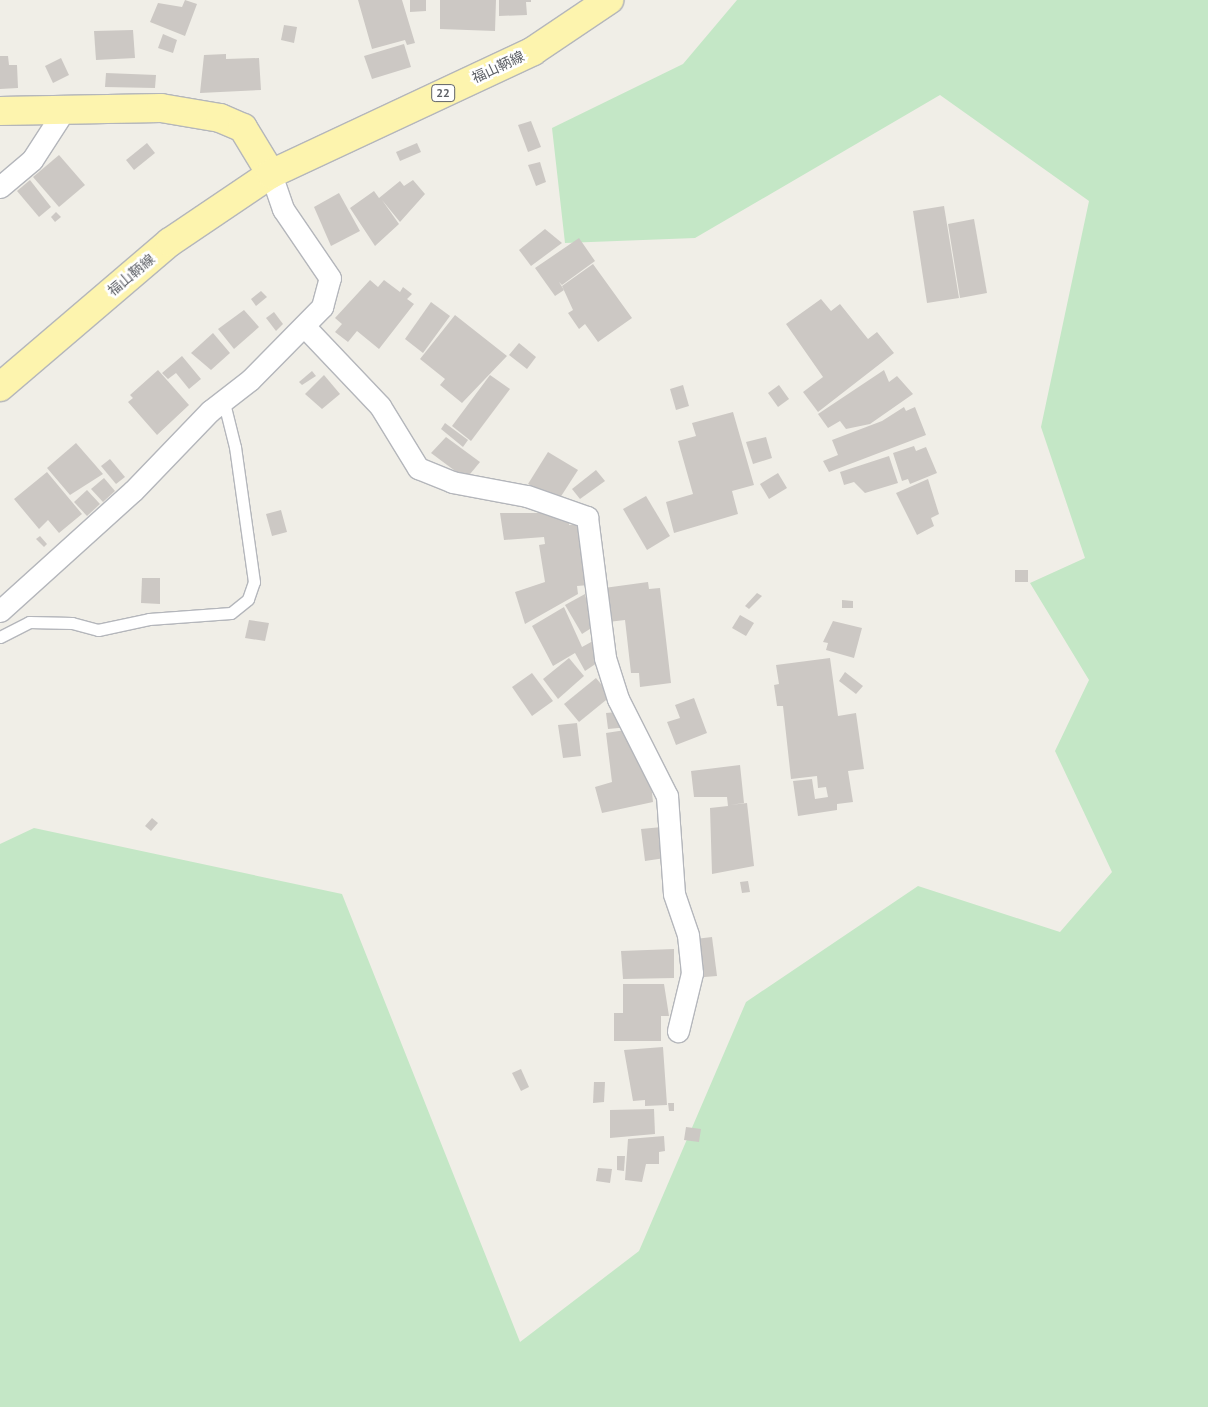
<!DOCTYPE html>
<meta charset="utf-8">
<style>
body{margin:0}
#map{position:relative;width:1208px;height:1407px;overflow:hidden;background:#f0eee7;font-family:"PT Sans","Noto Sans JP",sans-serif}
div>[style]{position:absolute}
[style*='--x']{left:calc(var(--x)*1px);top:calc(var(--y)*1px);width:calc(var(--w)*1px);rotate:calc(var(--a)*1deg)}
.green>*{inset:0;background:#c4e7c6}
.building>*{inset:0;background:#ccc8c4}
.roads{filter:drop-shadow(1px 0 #b4b6bb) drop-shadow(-1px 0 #b4b6bb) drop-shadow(0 1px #b4b6bb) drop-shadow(0 -1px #b4b6bb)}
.service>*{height:11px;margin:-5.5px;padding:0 5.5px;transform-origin:5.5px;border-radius:5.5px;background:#fff}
.minor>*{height:21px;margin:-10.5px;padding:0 10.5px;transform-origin:10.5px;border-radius:10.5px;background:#fff}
.primary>*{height:28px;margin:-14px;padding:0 14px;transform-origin:14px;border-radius:14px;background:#fdf4ae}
span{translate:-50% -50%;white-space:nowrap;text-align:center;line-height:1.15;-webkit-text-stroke:5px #fff;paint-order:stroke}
.shield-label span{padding:1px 4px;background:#fff;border:1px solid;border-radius:4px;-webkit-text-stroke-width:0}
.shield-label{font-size:12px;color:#5e6167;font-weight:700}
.street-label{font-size:14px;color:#5e6167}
</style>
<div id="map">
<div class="green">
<div style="clip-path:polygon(737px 0,1208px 0,1208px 1407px,0 1407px,0 844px,34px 828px,342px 894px,520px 1342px,639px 1251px,746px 1002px,918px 886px,1060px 932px,1112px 872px,1055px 751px,1089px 680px,1030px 583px,1085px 558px,1041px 427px,1089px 201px,940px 95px,695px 238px,565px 243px,552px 128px,683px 64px)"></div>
</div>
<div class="building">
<div style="clip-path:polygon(185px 0,197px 4px,185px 36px,150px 22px,158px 3px,182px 7px)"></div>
<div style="clip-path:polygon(358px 0,402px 0,415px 43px,407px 45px,405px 40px,372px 49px)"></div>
<div style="clip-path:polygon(410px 0,426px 0,426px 11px,410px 12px)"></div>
<div style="clip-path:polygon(440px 0,496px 0,495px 31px,440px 29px)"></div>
<div style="clip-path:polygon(499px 0,531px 0,531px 2px,526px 2px,527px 15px,499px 16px)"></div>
<div style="clip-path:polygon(284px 25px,297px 27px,294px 43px,281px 40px)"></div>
<div style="clip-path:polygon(133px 30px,135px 58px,96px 60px,94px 31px)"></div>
<div style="clip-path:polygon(163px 34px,177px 40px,173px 53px,158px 48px)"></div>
<div style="clip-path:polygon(404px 44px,411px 67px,372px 79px,364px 56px)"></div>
<div style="clip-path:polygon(226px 54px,226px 59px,259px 58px,261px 90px,200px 93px,204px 55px)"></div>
<div style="clip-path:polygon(0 56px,8px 56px,9px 65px,17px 65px,18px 88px,0 89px)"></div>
<div style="clip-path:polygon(61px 58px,69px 75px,53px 83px,45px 66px)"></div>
<div style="clip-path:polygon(106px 73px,156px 75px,155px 88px,105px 87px)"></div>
<div style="clip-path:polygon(531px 121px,541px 147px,528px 152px,518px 125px)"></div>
<div style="clip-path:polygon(147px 143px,155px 153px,134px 170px,126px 160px)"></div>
<div style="clip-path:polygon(417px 143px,421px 152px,400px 161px,396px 152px)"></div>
<div style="clip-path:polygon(59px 155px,85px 185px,59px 207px,33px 177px)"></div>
<div style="clip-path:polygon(540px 162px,546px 182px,536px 186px,528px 165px)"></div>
<div style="clip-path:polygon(30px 180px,51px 207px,39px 217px,17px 191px)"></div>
<div style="clip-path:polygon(413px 180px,425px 194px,400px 222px,382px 200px,399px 224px,375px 246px,350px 208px,374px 191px,379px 198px,400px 181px,404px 186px)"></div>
<div style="clip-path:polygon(339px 193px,360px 231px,331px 246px,314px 207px)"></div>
<div style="clip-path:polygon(944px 206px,959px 298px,927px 303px,913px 211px)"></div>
<div style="clip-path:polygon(56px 212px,61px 217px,55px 222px,51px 217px)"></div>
<div style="clip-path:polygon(974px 219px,987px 293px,960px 298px,948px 224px)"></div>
<div style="clip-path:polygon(545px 229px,562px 243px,531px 266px,519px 250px)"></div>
<div style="clip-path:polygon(579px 238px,595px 261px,562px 285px,559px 282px,564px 290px,555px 296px,535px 268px)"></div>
<div style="clip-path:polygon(593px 264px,632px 318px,598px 342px,585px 324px,579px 329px,568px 313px,573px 310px,562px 286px)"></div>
<div style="clip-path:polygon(370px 280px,378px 287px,384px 280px,400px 292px,403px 287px,412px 294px,407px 299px,414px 304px,379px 349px,357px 331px,348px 342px,335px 332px,342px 324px,335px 318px)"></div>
<div style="clip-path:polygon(261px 291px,267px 297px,256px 306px,251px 299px)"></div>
<div style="clip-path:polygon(821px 299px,831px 311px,840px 304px,868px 339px,877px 332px,894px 353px,818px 412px,803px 392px,823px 377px,786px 324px)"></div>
<div style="clip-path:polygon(431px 302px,450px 316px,423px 353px,405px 339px)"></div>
<div style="clip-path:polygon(244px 310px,259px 327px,234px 349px,218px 329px)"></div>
<div style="clip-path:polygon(274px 312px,283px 324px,276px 331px,266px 318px)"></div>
<div style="clip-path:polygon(455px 315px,507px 356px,462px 403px,440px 385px,445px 379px,420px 359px)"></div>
<div style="clip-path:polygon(213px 333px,230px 353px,211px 370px,191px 353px)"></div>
<div style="clip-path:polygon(519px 343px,536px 357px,527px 369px,509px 355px)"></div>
<div style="clip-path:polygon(182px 356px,201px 379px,189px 389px,176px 373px,168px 379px,162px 373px)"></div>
<div style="clip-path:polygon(158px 370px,189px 405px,157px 435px,128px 402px,133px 398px,130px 395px)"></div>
<div style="clip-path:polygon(884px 370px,889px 382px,897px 376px,913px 394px,870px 424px,846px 429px,840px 421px,828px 428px,818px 414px)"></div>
<div style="clip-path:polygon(312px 371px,316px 376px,302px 385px,299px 382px)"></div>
<div style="clip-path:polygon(324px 375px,340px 394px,322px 409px,305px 394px)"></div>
<div style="clip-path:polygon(490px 375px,510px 389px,471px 441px,452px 426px)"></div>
<div style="clip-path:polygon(683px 385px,689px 406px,676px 410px,670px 389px)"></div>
<div style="clip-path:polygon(779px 385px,789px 399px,778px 407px,768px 393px)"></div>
<div style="clip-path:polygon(904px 407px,906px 411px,915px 407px,926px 435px,829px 472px,823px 461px,838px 455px,832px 440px,882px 421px)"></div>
<div style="clip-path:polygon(733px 412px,754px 485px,732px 491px,738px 514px,674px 533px,666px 502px,693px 494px,678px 441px,696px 436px,692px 423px)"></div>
<div style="clip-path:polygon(445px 423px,468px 440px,463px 447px,441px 429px)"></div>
<div style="clip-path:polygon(446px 437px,480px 462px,466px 479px,431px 453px)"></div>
<div style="clip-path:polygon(766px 437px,772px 458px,753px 464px,746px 442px)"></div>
<div style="clip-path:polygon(76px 443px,103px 474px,70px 495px,47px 468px)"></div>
<div style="clip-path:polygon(914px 446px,916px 451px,926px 447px,937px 473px,910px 484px,908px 479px,902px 481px,893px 453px)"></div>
<div style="clip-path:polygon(548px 452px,578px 470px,558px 501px,528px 484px)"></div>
<div style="clip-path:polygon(889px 456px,898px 483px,865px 493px,854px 482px,844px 485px,840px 472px)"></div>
<div style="clip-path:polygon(110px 459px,125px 477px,116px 484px,101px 466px)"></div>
<div style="clip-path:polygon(596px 470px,605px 481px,580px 499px,572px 489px)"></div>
<div style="clip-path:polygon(47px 472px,82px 514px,59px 533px,48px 520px,39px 529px,14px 499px)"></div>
<div style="clip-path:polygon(778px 473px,787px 488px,769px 499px,760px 484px)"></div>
<div style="clip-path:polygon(104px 478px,115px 491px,103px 502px,91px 489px)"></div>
<div style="clip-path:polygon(928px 479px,939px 514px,931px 518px,934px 526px,917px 535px,896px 493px)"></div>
<div style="clip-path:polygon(87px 490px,100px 504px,87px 516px,74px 502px)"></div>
<div style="clip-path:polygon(646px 496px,670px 536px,647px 550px,623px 509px)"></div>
<div style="clip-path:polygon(281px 510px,287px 532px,272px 536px,266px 514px)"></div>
<div style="clip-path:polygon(500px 513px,569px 513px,569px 525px,578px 524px,579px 542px,586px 541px,589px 585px,577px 586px,578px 594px,525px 624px,515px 592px,545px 582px,539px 545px,545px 544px,544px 537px,504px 540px)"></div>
<div style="clip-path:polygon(40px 536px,47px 544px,44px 547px,36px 539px)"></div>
<div style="clip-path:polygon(1015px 570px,1028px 570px,1028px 582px,1015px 582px)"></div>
<div style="clip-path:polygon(142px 578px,160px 578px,160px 604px,141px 603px)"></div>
<div style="clip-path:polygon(648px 582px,649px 589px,660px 588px,671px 683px,640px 687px,639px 673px,631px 673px,625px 620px,608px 622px,604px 588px)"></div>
<div style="clip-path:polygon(757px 593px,762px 596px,749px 609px,745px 606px)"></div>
<div style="clip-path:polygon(585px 594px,593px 627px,582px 634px,565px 605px)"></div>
<div style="clip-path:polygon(842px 600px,853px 601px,853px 608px,842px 608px)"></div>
<div style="clip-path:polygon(564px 607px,582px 647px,593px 641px,597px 663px,585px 671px,575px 653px,553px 666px,532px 626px)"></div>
<div style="clip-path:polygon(740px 615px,754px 623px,746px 636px,732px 628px)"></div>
<div style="clip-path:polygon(249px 620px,269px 623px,265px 641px,245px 638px)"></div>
<div style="clip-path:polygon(833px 621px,862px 628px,854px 658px,826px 650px,828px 643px,823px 642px)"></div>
<div style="clip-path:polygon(569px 658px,584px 676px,558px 699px,543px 679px)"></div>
<div style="clip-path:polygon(830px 658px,838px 716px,856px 713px,864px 769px,848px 771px,853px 802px,837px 804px,837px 810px,798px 816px,793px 781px,812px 779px,815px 799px,828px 797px,826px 787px,818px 788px,817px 776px,791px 779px,783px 706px,777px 706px,774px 685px,779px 684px,776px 665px)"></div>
<div style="clip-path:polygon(845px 672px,863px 686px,856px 694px,839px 681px)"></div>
<div style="clip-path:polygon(532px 673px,553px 701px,532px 716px,512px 687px)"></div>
<div style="clip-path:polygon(596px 678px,611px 696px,579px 722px,564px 704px)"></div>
<div style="clip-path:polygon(694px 698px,707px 733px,676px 745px,667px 722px,680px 718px,675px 705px)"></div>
<div style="clip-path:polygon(627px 711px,629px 727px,608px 729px,606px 713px)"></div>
<div style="clip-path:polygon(577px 723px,581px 756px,563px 758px,558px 725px)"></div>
<div style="clip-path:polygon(645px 727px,653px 802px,602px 813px,595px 787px,612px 782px,606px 733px)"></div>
<div style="clip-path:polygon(740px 765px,744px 803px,730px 805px,747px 803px,754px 866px,712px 874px,710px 808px,728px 806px,727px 797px,694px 797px,691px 771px)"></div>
<div style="clip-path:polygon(152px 818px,158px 823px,151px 831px,145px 826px)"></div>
<div style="clip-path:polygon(662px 827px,665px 858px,645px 861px,641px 829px)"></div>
<div style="clip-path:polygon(748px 881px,750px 892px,742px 893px,740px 882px)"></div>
<div style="clip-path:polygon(712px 937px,717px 976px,692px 978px,687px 940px)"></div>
<div style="clip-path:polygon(674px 949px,674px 978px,623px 979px,621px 951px)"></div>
<div style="clip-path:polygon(623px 984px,664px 984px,669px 1016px,661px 1016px,661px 1041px,614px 1041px,614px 1013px,623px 1013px)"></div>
<div style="clip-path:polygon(663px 1047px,667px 1105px,645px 1106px,645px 1100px,633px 1101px,624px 1050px)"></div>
<div style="clip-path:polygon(521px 1069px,529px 1087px,521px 1091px,512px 1073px)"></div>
<div style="clip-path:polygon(594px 1082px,605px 1082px,604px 1102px,593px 1103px)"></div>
<div style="clip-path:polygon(668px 1103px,674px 1103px,674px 1111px,669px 1111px)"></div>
<div style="clip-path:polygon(654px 1109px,655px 1134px,610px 1138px,610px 1110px)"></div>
<div style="clip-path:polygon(686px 1127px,701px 1129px,699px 1142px,684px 1140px)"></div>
<div style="clip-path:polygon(664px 1136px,665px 1151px,659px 1152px,659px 1164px,646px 1164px,642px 1182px,625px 1180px,628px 1139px)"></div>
<div style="clip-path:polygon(617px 1156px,625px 1156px,624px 1171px,617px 1170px)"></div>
<div style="clip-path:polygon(598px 1168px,612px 1169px,610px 1183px,596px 1181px)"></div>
</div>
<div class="roads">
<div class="service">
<div style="--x:0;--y:637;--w:33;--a:-27"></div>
<div style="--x:29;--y:622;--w:43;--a:1.3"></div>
<div style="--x:72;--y:623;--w:27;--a:15"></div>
<div style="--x:98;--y:630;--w:52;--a:-12.2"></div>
<div style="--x:149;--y:619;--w:82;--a:-4.2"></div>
<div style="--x:231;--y:613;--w:22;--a:-39"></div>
<div style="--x:248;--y:599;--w:18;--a:-71"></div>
<div style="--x:254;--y:582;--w:136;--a:-98"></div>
<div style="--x:235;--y:447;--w:45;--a:-104"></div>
</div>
<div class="minor">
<div style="--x:0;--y:187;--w:42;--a:-40.2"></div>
<div style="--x:32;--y:160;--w:61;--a:-57.1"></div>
<div style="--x:305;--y:327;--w:109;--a:46.5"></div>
<div style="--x:380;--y:406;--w:73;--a:58.5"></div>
<div style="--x:418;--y:468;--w:37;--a:22"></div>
<div style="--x:452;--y:482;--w:76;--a:10.6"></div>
<div style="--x:527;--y:496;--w:64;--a:19.3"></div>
<div style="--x:587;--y:517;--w:142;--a:82.7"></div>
<div style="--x:605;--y:658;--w:43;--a:72.4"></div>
<div style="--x:618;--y:699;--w:109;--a:63.2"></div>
<div style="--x:667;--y:796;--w:98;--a:85.9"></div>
<div style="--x:674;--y:894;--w:43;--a:71.1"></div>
<div style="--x:688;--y:935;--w:38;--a:84"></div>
<div style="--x:692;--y:973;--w:60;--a:103.6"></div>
<div style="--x:0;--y:611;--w:179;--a:-42.1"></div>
<div style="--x:133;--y:491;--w:111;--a:-46.1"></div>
<div style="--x:210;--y:411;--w:51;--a:-37.8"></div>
<div style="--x:250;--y:380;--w:103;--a:-45.4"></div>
<div style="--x:322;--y:307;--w:30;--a:-75"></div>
<div style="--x:330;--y:278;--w:83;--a:-124.3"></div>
<div style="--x:283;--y:209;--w:37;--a:-109"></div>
</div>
<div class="primary">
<div style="--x:0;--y:111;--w:161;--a:-1.1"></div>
<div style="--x:161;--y:108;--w:60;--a:9.6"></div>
<div style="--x:220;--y:118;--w:25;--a:23"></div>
<div style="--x:243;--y:128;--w:54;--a:58.7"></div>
<div style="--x:0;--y:387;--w:223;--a:-40.5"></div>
<div style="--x:170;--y:242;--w:122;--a:-34"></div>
<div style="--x:271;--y:174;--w:289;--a:-25.1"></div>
<div style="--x:533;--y:51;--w:92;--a:-33.9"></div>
</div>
</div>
<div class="shield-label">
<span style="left:443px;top:93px">22</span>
</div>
<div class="street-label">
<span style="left:498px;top:67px;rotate:-25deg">福山鞆線</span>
<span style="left:131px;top:275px;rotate:-40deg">福山鞆線</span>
</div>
</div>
